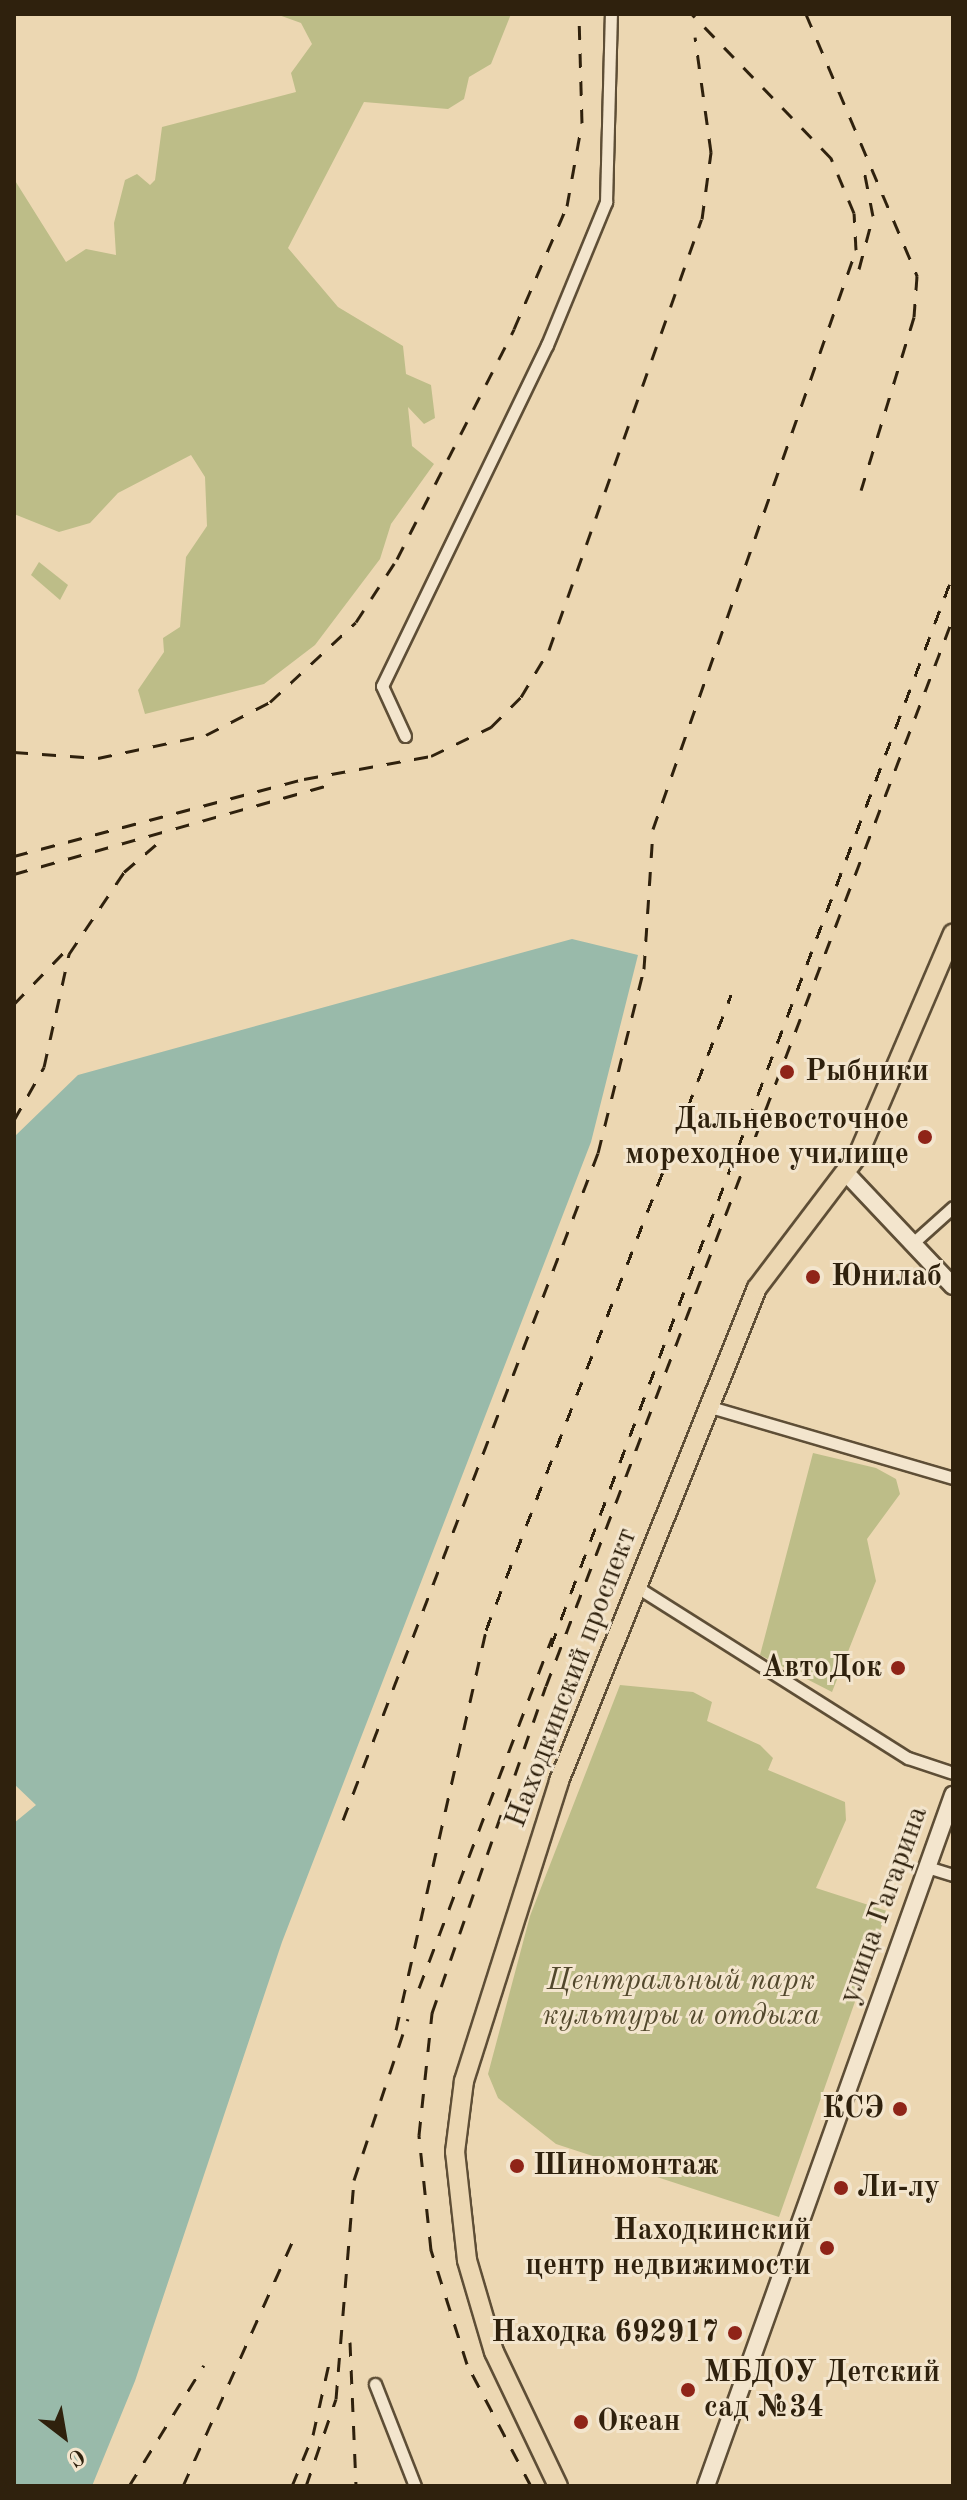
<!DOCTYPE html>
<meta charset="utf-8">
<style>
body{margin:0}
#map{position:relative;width:967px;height:2500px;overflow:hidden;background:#ecd7b2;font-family:"Old Standard TT",serif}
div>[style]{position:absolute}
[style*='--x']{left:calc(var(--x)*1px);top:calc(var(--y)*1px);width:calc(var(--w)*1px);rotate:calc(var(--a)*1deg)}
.green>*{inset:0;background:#bdbd88}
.water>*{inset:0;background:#99baaa}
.roads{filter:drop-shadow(2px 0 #5e4e36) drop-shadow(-2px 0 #5e4e36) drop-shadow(0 2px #5e4e36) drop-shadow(0 -2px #5e4e36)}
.street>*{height:11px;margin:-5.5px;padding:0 5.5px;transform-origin:5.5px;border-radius:5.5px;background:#f3e5cd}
.secondary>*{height:16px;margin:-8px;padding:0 8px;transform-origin:8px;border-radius:8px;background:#f3e5cd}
.primary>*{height:18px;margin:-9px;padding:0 9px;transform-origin:9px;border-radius:9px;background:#ecd7b2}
.rail>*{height:3px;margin-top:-1.5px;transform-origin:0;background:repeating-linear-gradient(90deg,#2f210d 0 14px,transparent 0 28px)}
.dots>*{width:22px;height:22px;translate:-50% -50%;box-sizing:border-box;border:4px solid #f3e5cd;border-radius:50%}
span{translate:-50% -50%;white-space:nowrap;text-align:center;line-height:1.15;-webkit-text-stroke:6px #f3e5cd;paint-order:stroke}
.poi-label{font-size:30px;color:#2f210d;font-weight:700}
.left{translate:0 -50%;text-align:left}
.right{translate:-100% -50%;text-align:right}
.street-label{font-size:30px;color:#2f210d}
.park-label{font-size:30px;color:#52482c;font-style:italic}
.frame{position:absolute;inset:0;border:16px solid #2f210d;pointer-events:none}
.north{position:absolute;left:24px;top:2396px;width:80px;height:80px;-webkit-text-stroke:6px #f3e5cd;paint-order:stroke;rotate:149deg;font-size:22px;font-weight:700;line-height:32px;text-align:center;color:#2f210d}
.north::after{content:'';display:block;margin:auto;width:28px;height:36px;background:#2f210d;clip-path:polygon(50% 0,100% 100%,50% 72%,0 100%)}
</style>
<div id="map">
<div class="green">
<div style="clip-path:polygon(276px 14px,511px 14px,491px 64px,469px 77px,464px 99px,448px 109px,364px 102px,288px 248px,338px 307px,403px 346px,406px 374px,431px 385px,435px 418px,424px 424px,408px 407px,412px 446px,434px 464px,391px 524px,380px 559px,315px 645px,264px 684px,145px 714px,138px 690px,164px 652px,163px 638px,180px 627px,186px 557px,207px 526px,205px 477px,191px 455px,118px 493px,90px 523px,59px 532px,14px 514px,14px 179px,66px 262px,86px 249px,116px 255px,114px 223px,125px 180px,137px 174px,150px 185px,155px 180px,162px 127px,296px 92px,291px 73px,312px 44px,301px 23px)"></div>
<div style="clip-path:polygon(39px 562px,68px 585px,60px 600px,31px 575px)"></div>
<div style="clip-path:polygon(813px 1453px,876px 1468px,896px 1479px,900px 1494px,867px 1539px,876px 1581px,832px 1692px,760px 1655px)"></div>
<div style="clip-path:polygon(620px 1685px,693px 1692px,712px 1702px,707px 1721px,760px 1745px,773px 1758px,768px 1770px,845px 1802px,846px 1820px,816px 1888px,887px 1911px,779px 2217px,556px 2144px,498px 2098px,488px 2074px,530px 1916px)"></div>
</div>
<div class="water">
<div style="clip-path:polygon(572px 939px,638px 955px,591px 1142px,282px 1942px,135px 2381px,92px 2486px,14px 2486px,14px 1823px,36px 1805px,14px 1784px,14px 1137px,78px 1075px)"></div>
</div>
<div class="roads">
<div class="street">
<div style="--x:405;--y:736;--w:55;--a:-114.7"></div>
<div style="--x:382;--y:686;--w:379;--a:-64.2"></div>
<div style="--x:547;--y:345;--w:155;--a:-67.6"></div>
<div style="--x:606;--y:202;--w:188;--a:-88.5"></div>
<div style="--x:914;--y:1242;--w:52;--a:-41.9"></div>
<div style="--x:707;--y:1406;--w:256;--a:16.3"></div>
<div style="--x:637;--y:1587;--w:320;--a:32.3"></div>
<div style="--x:908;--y:1758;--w:47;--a:18.4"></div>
<div style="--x:927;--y:1867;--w:27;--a:17"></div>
<div style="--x:375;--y:2384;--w:110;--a:68.6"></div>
</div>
<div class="secondary">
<div style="--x:847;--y:1174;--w:154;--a:46.6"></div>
<div style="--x:706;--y:2486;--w:734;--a:-70.33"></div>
</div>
<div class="primary">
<div style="--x:558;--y:2486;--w:148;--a:-115.5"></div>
<div style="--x:494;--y:2352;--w:96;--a:-106.4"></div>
<div style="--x:467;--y:2260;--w:109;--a:-96.3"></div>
<div style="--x:455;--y:2152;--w:72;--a:-82.8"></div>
<div style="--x:464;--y:2081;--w:315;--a:-72.4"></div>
<div style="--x:559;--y:1781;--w:531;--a:-68.12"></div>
<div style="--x:757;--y:1288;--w:167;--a:-52.8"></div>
<div style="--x:858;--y:1155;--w:241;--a:-66.8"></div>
</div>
</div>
<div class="rail">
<div style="--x:806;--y:14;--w:285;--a:67"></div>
<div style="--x:917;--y:276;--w:41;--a:94.2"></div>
<div style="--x:914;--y:317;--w:181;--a:107"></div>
<div style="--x:859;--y:269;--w:55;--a:-75.2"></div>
<div style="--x:873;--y:216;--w:52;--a:-101.1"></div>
<div style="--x:14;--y:752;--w:84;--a:4.1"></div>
<div style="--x:98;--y:758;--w:110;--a:-12"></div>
<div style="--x:206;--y:735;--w:72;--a:-27.3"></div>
<div style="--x:270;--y:702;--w:117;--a:-42.9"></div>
<div style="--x:356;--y:622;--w:75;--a:-56.9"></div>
<div style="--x:397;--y:559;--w:258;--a:-63"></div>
<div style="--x:514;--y:329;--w:134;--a:-66.7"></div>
<div style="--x:567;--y:206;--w:84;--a:-79.8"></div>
<div style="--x:582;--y:123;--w:109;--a:-91.6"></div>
<div style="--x:14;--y:856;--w:300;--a:-14.9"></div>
<div style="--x:304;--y:779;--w:129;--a:-10.3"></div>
<div style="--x:431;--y:756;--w:67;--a:-25.8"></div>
<div style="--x:491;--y:727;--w:42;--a:-45"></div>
<div style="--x:521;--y:697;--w:55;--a:-59.2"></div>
<div style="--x:549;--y:650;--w:457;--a:-70.5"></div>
<div style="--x:702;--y:219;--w:68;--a:-82.3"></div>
<div style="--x:711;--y:152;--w:116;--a:-97.9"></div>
<div style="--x:14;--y:874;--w:326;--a:-15.8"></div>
<div style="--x:14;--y:1004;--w:72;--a:-46.1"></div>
<div style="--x:14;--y:1120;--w:61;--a:-60.5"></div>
<div style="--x:44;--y:1067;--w:116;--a:-77.5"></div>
<div style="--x:69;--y:954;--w:99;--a:-56.1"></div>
<div style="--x:124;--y:872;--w:55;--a:-40.6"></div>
<div style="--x:551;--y:1646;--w:1144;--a:-69.43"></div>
<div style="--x:343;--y:1820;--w:714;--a:-69.08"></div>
<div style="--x:598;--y:1153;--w:190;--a:-76"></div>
<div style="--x:644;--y:969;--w:140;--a:-86.3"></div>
<div style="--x:653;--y:829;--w:614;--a:-70.68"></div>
<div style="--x:856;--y:250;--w:37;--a:-93"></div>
<div style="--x:854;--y:213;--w:60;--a:-112.7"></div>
<div style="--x:831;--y:158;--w:200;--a:-134"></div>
<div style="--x:419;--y:1988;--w:375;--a:-69.2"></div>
<div style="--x:396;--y:2030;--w:410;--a:-77.3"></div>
<div style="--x:486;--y:1630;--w:681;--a:-68.9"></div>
<div style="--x:350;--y:2342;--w:144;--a:87.6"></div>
<div style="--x:129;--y:2486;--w:142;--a:-58.2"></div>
<div style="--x:183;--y:2486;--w:279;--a:-65.9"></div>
<div style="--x:292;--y:2486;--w:55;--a:-67.6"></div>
<div style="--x:313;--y:2435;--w:78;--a:-77.4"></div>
<div style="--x:306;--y:2486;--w:92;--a:-71"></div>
<div style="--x:336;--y:2399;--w:220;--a:-85.3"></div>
<div style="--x:354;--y:2180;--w:170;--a:-71.5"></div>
<div style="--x:531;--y:2486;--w:138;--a:-117.7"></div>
<div style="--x:467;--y:2364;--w:120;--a:-107.5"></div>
<div style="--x:431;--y:2250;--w:116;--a:-96"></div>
<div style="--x:419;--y:2135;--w:123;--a:-83.9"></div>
<div style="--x:432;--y:2013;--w:346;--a:-70.8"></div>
<div style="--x:546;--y:1686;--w:1143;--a:-69.14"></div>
</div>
<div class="dots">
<div style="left:787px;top:1072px;background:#8f2418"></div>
<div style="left:925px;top:1137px;background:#8f2418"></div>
<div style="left:813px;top:1277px;background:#8f2418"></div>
<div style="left:898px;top:1668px;background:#8f2418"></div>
<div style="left:900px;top:2109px;background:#8f2418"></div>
<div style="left:517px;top:2166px;background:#8f2418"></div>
<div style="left:841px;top:2188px;background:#8f2418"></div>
<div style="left:827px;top:2248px;background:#8f2418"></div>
<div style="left:735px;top:2333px;background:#8f2418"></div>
<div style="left:688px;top:2390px;background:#8f2418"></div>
<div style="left:581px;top:2422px;background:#8f2418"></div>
</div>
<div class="poi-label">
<span class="left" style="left:805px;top:1072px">Рыбники</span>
<span class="right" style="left:909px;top:1137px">Дальневосточное<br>мореходное училище</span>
<span class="left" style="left:831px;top:1277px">Юнилаб</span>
<span class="right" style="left:882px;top:1668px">АвтоДок</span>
<span class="right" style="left:884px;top:2109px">КСЭ</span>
<span class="left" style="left:533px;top:2166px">Шиномонтаж</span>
<span class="left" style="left:857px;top:2188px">Ли-лу</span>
<span class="right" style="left:811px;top:2248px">Находкинский<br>центр недвижимости</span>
<span class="right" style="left:719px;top:2333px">Находка 692917</span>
<span class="left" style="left:704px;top:2390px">МБДОУ Детский<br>сад №34</span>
<span class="left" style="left:597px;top:2422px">Океан</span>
</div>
<div class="street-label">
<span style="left:572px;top:1678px;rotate:-69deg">Находкинский проспект</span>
<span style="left:884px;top:1905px;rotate:-70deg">улица Гагарина</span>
</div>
<div class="park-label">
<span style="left:681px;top:1998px">Центральный парк<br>культуры и отдыха</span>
</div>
<div class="frame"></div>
<div class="north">С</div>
</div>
